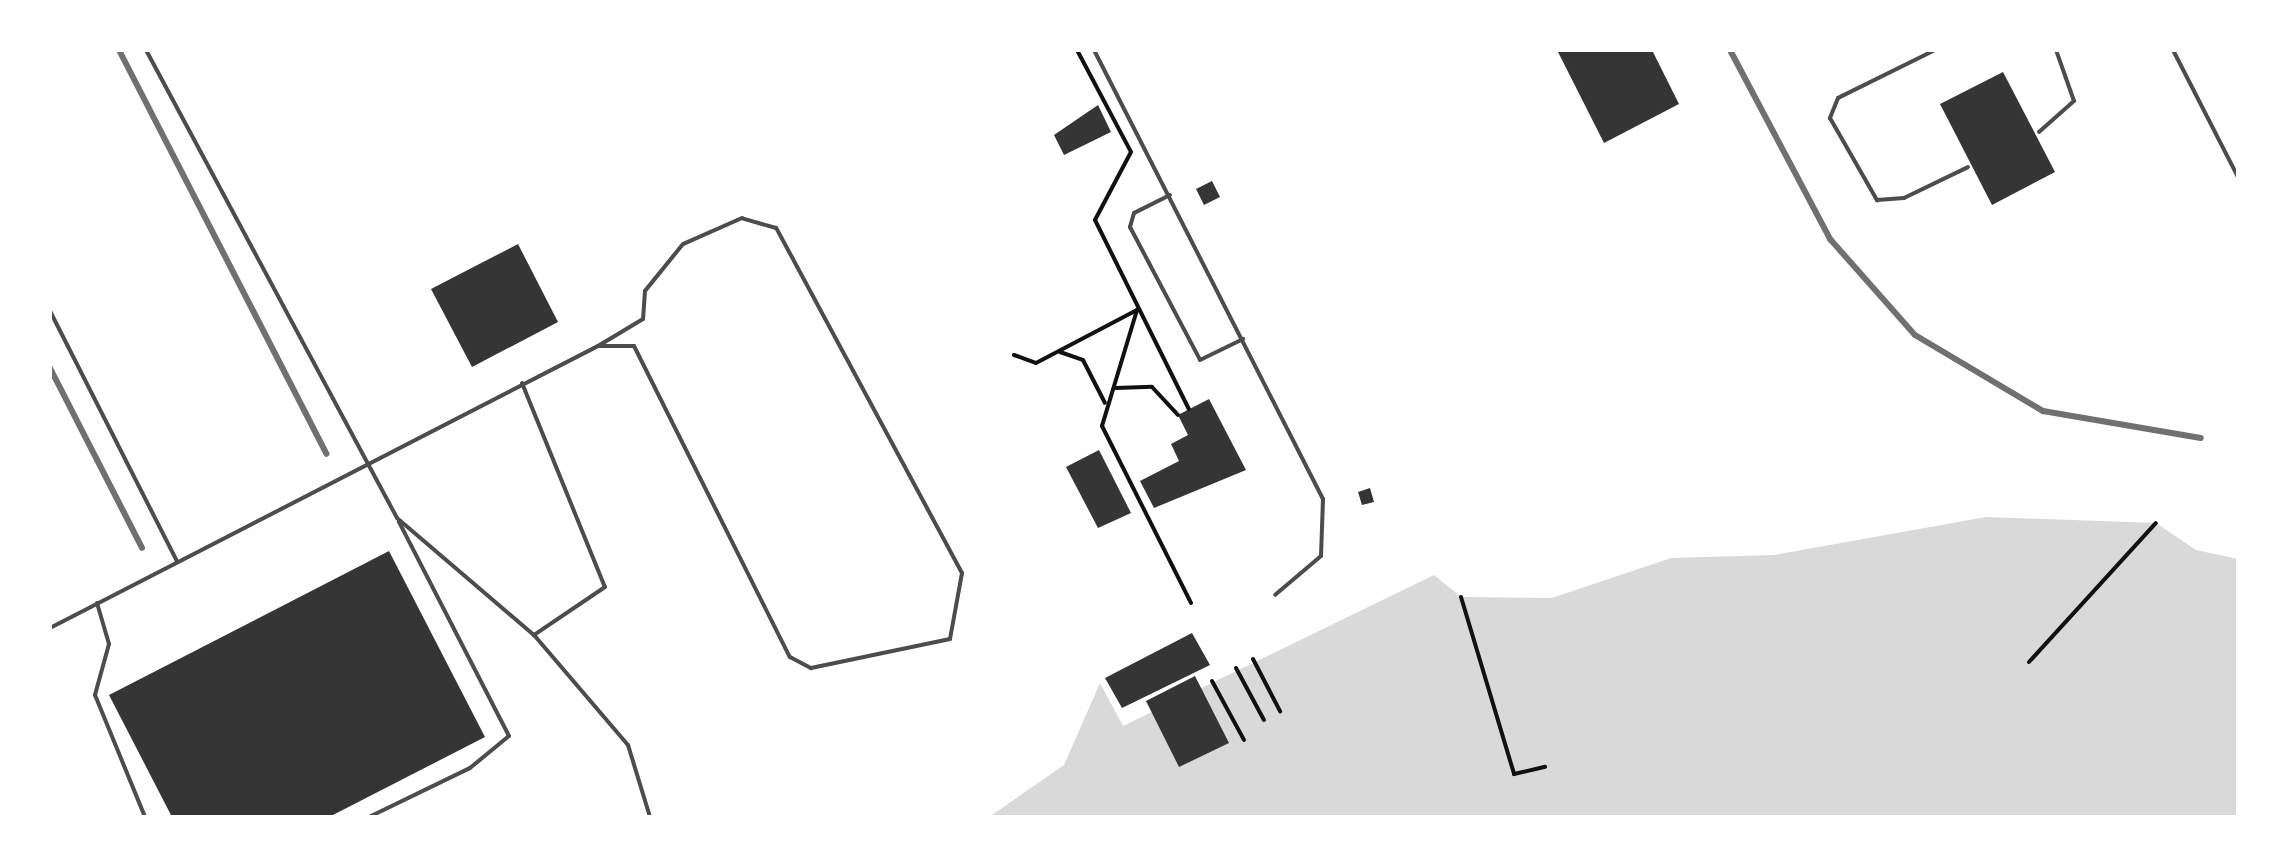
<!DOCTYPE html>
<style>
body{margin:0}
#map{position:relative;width:2288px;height:867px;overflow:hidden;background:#fff;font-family:"Golos Text",sans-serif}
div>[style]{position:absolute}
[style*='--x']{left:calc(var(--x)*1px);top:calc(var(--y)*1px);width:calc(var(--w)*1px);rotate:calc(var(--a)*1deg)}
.water>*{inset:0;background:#d9d9d9}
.building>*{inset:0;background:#353535}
.path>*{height:4px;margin:-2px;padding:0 2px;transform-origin:2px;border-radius:2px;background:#111}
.service>*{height:4px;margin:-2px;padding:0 2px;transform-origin:2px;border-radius:2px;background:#4c4c4c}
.rail>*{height:6px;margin:-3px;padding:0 3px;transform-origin:3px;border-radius:3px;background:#707070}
span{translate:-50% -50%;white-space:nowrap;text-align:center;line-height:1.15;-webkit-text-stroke:9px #fff;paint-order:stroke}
.frame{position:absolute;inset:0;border:52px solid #fff;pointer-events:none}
</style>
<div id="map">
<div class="water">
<div style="clip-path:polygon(1986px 517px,2156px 523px,2196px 550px,2238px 559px,2238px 817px,989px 817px,1064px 765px,1100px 683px,1123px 726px,1434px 575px,1461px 597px,1552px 598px,1671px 558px,1774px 555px)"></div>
</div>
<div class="building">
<div style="clip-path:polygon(1557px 50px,1652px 50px,1679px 104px,1604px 143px)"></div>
<div style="clip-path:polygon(2003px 72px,2055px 172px,1992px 205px,1940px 104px)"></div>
<div style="clip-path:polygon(1098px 105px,1111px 132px,1064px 155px,1054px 135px)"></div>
<div style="clip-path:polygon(1212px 181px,1220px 197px,1204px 205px,1196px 189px)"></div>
<div style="clip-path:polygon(518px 244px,558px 322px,472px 367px,431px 289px)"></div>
<div style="clip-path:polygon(1209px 399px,1246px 470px,1154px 508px,1140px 481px,1179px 461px,1171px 444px,1188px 435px,1178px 415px)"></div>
<div style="clip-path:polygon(1099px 450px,1131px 513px,1098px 528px,1066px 467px)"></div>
<div style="clip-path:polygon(1370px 488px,1374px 502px,1362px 505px,1358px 492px)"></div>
<div style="clip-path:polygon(389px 551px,485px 737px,329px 817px,172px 817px,109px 695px)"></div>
<div style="clip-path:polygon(1192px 633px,1210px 665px,1122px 708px,1105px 678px)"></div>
<div style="clip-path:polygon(1195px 676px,1229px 743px,1179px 767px,1146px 701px)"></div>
</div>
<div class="path">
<div style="--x:1077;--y:50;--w:115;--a:62.1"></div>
<div style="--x:1131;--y:152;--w:77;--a:117.9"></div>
<div style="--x:1095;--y:220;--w:211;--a:63.6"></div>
<div style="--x:1137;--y:310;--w:121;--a:106.8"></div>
<div style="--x:1102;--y:426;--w:198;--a:63.3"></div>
<div style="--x:1060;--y:352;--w:24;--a:19"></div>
<div style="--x:1083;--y:360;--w:48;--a:62.9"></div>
<div style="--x:1014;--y:355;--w:23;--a:20"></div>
<div style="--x:1036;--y:363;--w:114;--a:-27.7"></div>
<div style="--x:1116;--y:388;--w:36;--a:-2"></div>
<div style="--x:1152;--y:387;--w:38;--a:47"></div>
<div style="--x:1461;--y:597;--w:185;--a:73.3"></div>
<div style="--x:1514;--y:774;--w:32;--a:-13"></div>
<div style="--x:1253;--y:659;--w:59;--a:62.6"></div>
<div style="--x:2029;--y:662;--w:188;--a:-47.6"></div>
<div style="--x:1236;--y:668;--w:59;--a:61.7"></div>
<div style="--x:1212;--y:681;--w:67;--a:61.5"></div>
</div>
<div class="service">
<div style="--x:146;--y:50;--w:531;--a:61.79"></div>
<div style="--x:397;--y:518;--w:180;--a:40.5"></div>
<div style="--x:534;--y:635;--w:145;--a:49.5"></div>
<div style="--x:628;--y:745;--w:75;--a:73"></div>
<div style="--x:1094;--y:50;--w:504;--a:62.98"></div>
<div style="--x:1323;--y:499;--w:57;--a:92"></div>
<div style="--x:1321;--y:556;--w:60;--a:139.7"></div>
<div style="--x:1935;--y:50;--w:108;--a:153.7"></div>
<div style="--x:1838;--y:98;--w:22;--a:112"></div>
<div style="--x:1830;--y:118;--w:95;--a:60.2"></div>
<div style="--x:1877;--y:200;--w:27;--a:-4"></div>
<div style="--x:1904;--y:198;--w:71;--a:-25.8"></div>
<div style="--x:2173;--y:50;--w:143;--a:62.9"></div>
<div style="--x:2039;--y:132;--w:47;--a:-41.5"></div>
<div style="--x:2074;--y:101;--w:54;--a:-109.4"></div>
<div style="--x:1170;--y:195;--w:40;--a:153.4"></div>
<div style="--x:1134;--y:213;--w:15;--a:106"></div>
<div style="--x:1130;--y:227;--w:150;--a:62.2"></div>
<div style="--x:1200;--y:360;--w:48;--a:-26"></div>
<div style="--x:50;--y:311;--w:280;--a:63.1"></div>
<div style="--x:522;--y:383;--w:220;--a:67.9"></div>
<div style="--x:605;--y:587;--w:86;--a:145.9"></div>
<div style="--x:97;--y:603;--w:43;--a:73.7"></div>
<div style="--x:109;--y:644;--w:53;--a:105.4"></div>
<div style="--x:95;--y:695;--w:132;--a:67.7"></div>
<div style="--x:50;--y:628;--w:616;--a:-27.23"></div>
<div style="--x:598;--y:346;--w:36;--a:0"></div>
<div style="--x:634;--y:346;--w:348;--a:63.4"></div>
<div style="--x:790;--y:657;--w:24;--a:28"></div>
<div style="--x:811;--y:668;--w:142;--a:-11.8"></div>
<div style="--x:950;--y:639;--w:67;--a:-79.7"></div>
<div style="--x:962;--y:573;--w:392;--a:-118.3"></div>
<div style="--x:776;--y:228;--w:35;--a:-164"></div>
<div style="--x:742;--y:218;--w:64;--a:156.2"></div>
<div style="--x:683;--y:244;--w:60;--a:129"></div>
<div style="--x:645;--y:291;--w:28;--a:94"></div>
<div style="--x:643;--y:319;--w:52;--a:149"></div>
<div style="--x:369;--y:817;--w:112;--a:-25.9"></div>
<div style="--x:470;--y:768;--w:50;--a:-39.4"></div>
<div style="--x:509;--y:736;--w:241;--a:-117.2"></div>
</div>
<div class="rail">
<div style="--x:119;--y:50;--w:454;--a:62.8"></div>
<div style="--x:1730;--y:50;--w:214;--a:62.1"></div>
<div style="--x:1830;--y:239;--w:128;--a:48.5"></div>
<div style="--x:1915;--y:335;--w:149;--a:30.7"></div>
<div style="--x:2043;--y:411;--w:160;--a:9.7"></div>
<div style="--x:50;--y:368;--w:202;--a:62.9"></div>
</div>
<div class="frame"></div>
</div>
